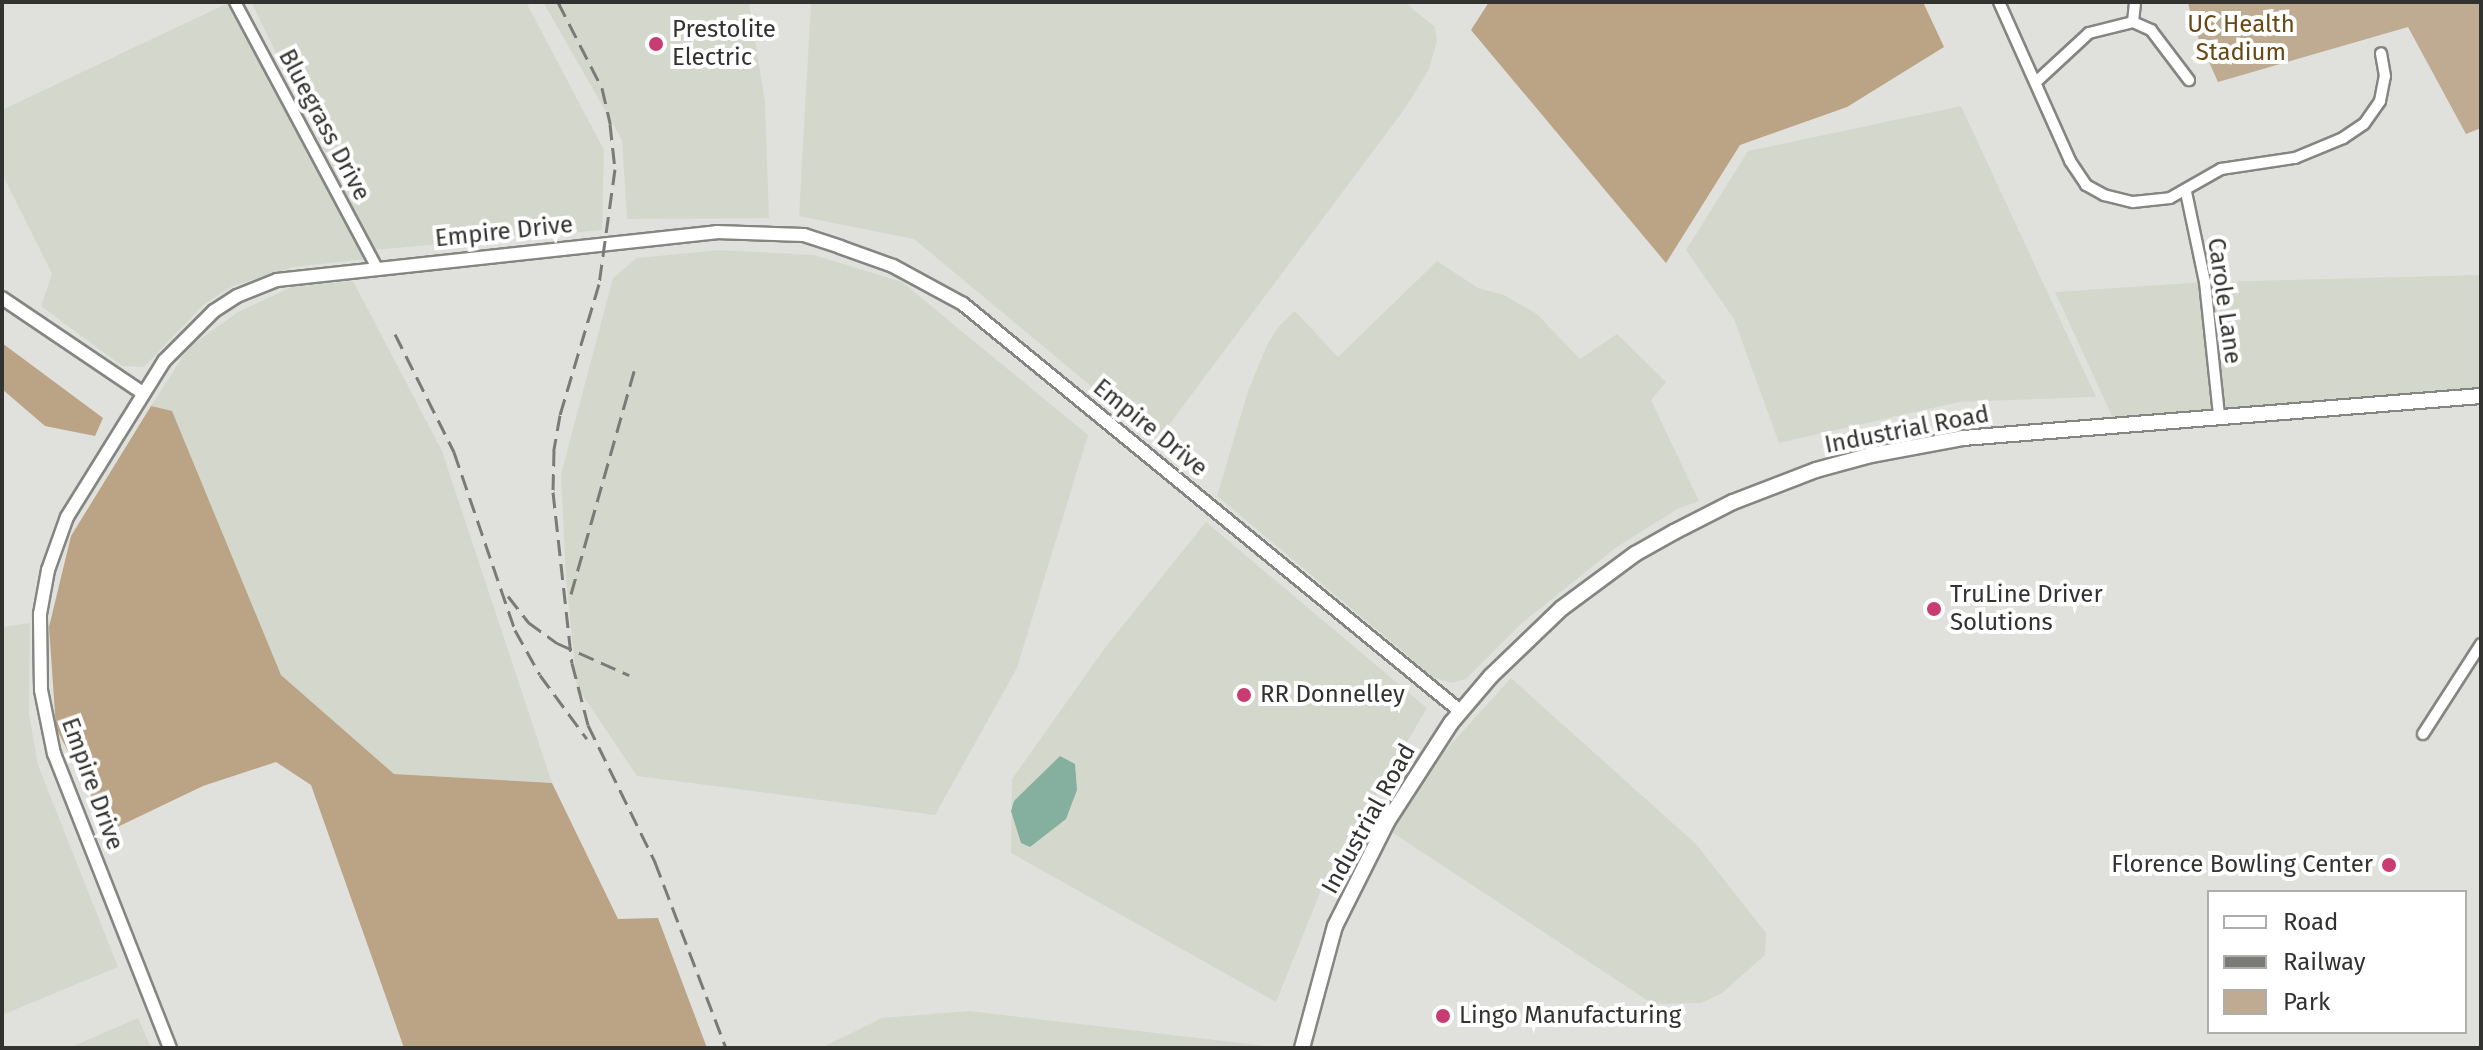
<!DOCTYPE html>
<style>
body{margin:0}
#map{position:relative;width:2483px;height:1050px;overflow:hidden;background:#e0e1dc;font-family:"Fira Sans",sans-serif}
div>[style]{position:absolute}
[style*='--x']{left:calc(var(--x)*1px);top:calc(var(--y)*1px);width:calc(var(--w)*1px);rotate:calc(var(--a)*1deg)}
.built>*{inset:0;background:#d4d8cc}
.green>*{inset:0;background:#beab92}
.forest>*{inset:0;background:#bba385}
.water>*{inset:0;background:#85af9f}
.roads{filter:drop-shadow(2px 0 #848681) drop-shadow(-2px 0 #848681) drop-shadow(0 2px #848681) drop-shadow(0 -2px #848681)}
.minor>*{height:10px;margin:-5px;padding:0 5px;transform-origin:5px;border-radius:5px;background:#fff}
.tertiary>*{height:12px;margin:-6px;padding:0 6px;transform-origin:6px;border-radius:6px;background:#fff}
.secondary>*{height:14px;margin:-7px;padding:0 7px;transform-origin:7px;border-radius:7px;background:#fff}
.rail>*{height:3px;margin-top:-1.5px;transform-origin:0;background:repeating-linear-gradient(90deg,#7a7a77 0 16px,transparent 0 24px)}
.dots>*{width:22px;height:22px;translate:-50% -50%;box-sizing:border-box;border:4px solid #fff;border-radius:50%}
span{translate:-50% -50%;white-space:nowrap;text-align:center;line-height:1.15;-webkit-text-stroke:8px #fff;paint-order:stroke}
.park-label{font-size:24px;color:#6a4814}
.poi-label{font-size:24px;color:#323230}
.left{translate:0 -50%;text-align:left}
.right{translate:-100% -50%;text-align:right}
.street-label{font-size:24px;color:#323230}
.frame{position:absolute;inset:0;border:4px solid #323230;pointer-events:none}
.legend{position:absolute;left:2207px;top:890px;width:260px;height:144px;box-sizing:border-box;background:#fff;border:2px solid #adadac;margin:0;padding:10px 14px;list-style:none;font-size:24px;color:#323230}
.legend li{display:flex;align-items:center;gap:16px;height:40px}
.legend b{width:40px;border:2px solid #adadac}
</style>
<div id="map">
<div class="built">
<div style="clip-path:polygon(251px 2px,526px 2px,604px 150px,602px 230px,373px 250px)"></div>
<div style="clip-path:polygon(543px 2px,749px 2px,765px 102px,769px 218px,627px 219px,622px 140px)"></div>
<div style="clip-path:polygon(811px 2px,1404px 2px,1435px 27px,1437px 41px,1429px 69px,1406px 107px,1157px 441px,914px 239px,799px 216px)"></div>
<div style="clip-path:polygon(228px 3px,366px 259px,294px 267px,233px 286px,203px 305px,144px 367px,122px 366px,41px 306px,52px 274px,2px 174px,2px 110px)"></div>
<div style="clip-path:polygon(1961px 106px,2096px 397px,1959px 402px,1779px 443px,1734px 319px,1686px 250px,1748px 151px)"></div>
<div style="clip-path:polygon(720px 250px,814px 255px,902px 282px,1088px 435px,1017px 668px,935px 815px,637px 776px,577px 687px,566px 578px,561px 474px,613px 278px,637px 258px)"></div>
<div style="clip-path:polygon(1437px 261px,1478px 288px,1504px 295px,1537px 314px,1580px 359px,1617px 334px,1666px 382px,1651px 400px,1699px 501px,1677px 509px,1614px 549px,1522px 623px,1466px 679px,1451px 683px,1433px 677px,1217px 496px,1248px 391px,1267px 345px,1279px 326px,1295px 311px,1338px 357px)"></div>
<div style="clip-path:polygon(2481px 275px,2481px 396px,2116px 425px,2055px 292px,2205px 282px)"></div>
<div style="clip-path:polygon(353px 281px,442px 451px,552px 783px,394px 774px,281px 675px,172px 412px,151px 406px,189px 347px,238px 312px,292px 287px)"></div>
<div style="clip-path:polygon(1206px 522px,1427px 708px,1324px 883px,1276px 1002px,1011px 853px,1012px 779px,1107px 645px)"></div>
<div style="clip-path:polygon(30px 623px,29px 714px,38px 765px,118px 967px,2px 1015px,2px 627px)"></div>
<div style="clip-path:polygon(1511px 678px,1696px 844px,1766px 933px,1765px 955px,1722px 993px,1701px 1003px,1653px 1004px,1390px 831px,1432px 765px)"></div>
<div style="clip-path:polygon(969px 1011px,1266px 1046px,1266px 1048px,821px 1048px,882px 1018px)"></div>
<div style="clip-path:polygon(138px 1018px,151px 1048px,69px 1048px)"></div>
</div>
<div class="green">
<div style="clip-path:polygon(2188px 2px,2481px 2px,2481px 128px,2466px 134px,2408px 27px,2218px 82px,2193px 26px)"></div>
</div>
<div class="forest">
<div style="clip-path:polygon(1489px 2px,1923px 2px,1944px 47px,1847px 107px,1740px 145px,1666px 263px,1471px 30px)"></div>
<div style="clip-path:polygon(2px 343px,103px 418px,95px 436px,45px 426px,2px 389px)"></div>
<div style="clip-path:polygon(151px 406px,172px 411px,281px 675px,394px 774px,552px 783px,618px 919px,658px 918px,707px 1048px,404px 1048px,311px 785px,276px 762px,203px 786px,109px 831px,56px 728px,49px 627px,71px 536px)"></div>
</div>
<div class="water">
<div style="clip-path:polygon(1060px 756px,1075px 764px,1077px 790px,1066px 819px,1030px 847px,1021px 843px,1011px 811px,1014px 801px)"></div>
</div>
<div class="roads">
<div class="minor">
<div style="--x:235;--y:2;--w:302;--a:61.9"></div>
<div style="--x:1999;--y:2;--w:174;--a:65.9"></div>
<div style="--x:2070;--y:161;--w:29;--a:56"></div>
<div style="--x:2086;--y:185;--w:21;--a:29"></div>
<div style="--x:2104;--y:195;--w:30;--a:14"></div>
<div style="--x:2133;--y:202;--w:37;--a:-6"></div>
<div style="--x:2170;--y:198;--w:59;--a:-29.6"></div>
<div style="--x:2221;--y:169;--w:75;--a:-8.5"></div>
<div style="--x:2295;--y:158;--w:52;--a:-22.6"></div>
<div style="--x:2343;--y:138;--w:25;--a:-34"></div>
<div style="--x:2364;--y:124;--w:28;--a:-55"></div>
<div style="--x:2380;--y:101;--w:25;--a:-79"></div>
<div style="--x:2385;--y:76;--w:23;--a:-100"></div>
<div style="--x:2133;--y:22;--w:20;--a:24"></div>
<div style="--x:2151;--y:30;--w:63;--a:52.8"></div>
<div style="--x:2133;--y:22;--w:20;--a:-84"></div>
<div style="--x:2036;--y:82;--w:72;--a:-42.8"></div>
<div style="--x:2089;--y:33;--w:45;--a:-14"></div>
<div style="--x:2186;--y:192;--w:92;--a:78.1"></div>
<div style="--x:2205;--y:282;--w:135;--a:84"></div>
<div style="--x:2423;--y:734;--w:107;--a:-57.2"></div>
</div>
<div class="tertiary">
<div style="--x:2;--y:298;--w:170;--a:34"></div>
<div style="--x:170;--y:1048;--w:316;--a:-111.5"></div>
<div style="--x:54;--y:754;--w:65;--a:-101.5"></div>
<div style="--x:41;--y:690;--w:76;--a:-90.8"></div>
<div style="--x:40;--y:614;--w:45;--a:-79.7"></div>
<div style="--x:48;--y:570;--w:56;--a:-70.3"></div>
<div style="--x:67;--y:517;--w:184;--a:-58.1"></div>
<div style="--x:164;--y:361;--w:71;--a:-45"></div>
<div style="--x:214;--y:311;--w:27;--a:-33"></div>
<div style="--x:237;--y:296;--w:43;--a:-21.8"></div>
<div style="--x:277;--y:280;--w:442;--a:-6.2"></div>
<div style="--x:716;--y:232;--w:88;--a:2"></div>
<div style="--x:804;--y:235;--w:38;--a:18"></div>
<div style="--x:840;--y:247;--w:56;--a:19.7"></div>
<div style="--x:893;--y:266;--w:80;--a:28.5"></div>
<div style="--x:963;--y:304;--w:642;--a:39.31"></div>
</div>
<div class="secondary">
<div style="--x:1302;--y:1048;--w:126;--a:-74.9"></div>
<div style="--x:1335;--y:926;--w:116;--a:-63.4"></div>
<div style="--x:1387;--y:822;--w:118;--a:-57.1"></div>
<div style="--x:1451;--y:723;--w:62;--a:-49.6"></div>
<div style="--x:1491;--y:676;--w:98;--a:-43.8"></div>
<div style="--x:1562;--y:608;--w:91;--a:-36.5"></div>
<div style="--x:1635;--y:554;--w:45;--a:-29.4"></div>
<div style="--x:1674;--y:532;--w:66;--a:-27"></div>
<div style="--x:1733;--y:502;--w:89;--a:-21.1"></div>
<div style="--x:1816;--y:470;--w:57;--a:-15.3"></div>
<div style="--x:1871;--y:455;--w:94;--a:-10.5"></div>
<div style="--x:1963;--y:438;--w:520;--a:-4.64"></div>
</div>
</div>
<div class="rail">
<div style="--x:558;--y:2;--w:97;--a:62.9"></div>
<div style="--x:602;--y:88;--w:37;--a:77"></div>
<div style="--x:610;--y:124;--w:45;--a:83.7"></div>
<div style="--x:615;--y:169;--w:116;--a:97.9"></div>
<div style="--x:599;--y:284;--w:137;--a:106.6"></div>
<div style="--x:560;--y:415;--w:36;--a:100"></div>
<div style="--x:554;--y:450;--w:42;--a:91.4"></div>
<div style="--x:553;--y:492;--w:172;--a:83.7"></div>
<div style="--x:572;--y:663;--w:64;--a:75.5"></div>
<div style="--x:588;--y:725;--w:153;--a:63.9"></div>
<div style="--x:655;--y:862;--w:199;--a:69.1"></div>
<div style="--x:395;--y:334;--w:132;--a:63.4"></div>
<div style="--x:454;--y:452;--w:188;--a:71.1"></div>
<div style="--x:515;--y:630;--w:51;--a:60.9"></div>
<div style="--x:540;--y:675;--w:79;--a:53.7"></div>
<div style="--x:571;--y:594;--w:232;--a:-74.2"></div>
<div style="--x:508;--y:596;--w:33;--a:52"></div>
<div style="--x:528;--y:622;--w:36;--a:36"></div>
<div style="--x:557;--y:643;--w:79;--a:24"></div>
</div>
<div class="dots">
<div style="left:656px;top:44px;background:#c83c71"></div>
<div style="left:1934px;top:609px;background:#c83c71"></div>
<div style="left:1244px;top:695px;background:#c83c71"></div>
<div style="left:2389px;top:865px;background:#c83c71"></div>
<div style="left:1443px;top:1016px;background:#c83c71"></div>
</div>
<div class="park-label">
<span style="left:2241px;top:39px">UC Health<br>Stadium</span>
</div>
<div class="poi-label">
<span class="left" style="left:672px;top:44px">Prestolite<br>Electric</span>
<span class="left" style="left:1950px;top:609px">TruLine Driver<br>Solutions</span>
<span class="left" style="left:1260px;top:695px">RR Donnelley</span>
<span class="right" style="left:2373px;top:865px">Florence Bowling Center</span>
<span class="left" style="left:1459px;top:1016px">Lingo Manufacturing</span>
</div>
<div class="street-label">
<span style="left:324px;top:125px;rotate:62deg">Bluegrass Drive</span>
<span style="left:504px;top:232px;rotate:-6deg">Empire Drive</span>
<span style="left:2224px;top:301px;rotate:82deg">Carole Lane</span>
<span style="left:1150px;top:428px;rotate:39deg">Empire Drive</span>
<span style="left:1907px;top:430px;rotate:-11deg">Industrial Road</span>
<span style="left:92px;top:784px;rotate:70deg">Empire Drive</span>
<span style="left:1369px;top:819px;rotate:-61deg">Industrial Road</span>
</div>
<div class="frame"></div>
<ul class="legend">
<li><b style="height:10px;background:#fff"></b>Road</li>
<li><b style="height:10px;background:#7a7a77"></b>Railway</li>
<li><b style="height:22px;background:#beab92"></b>Park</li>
</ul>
</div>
